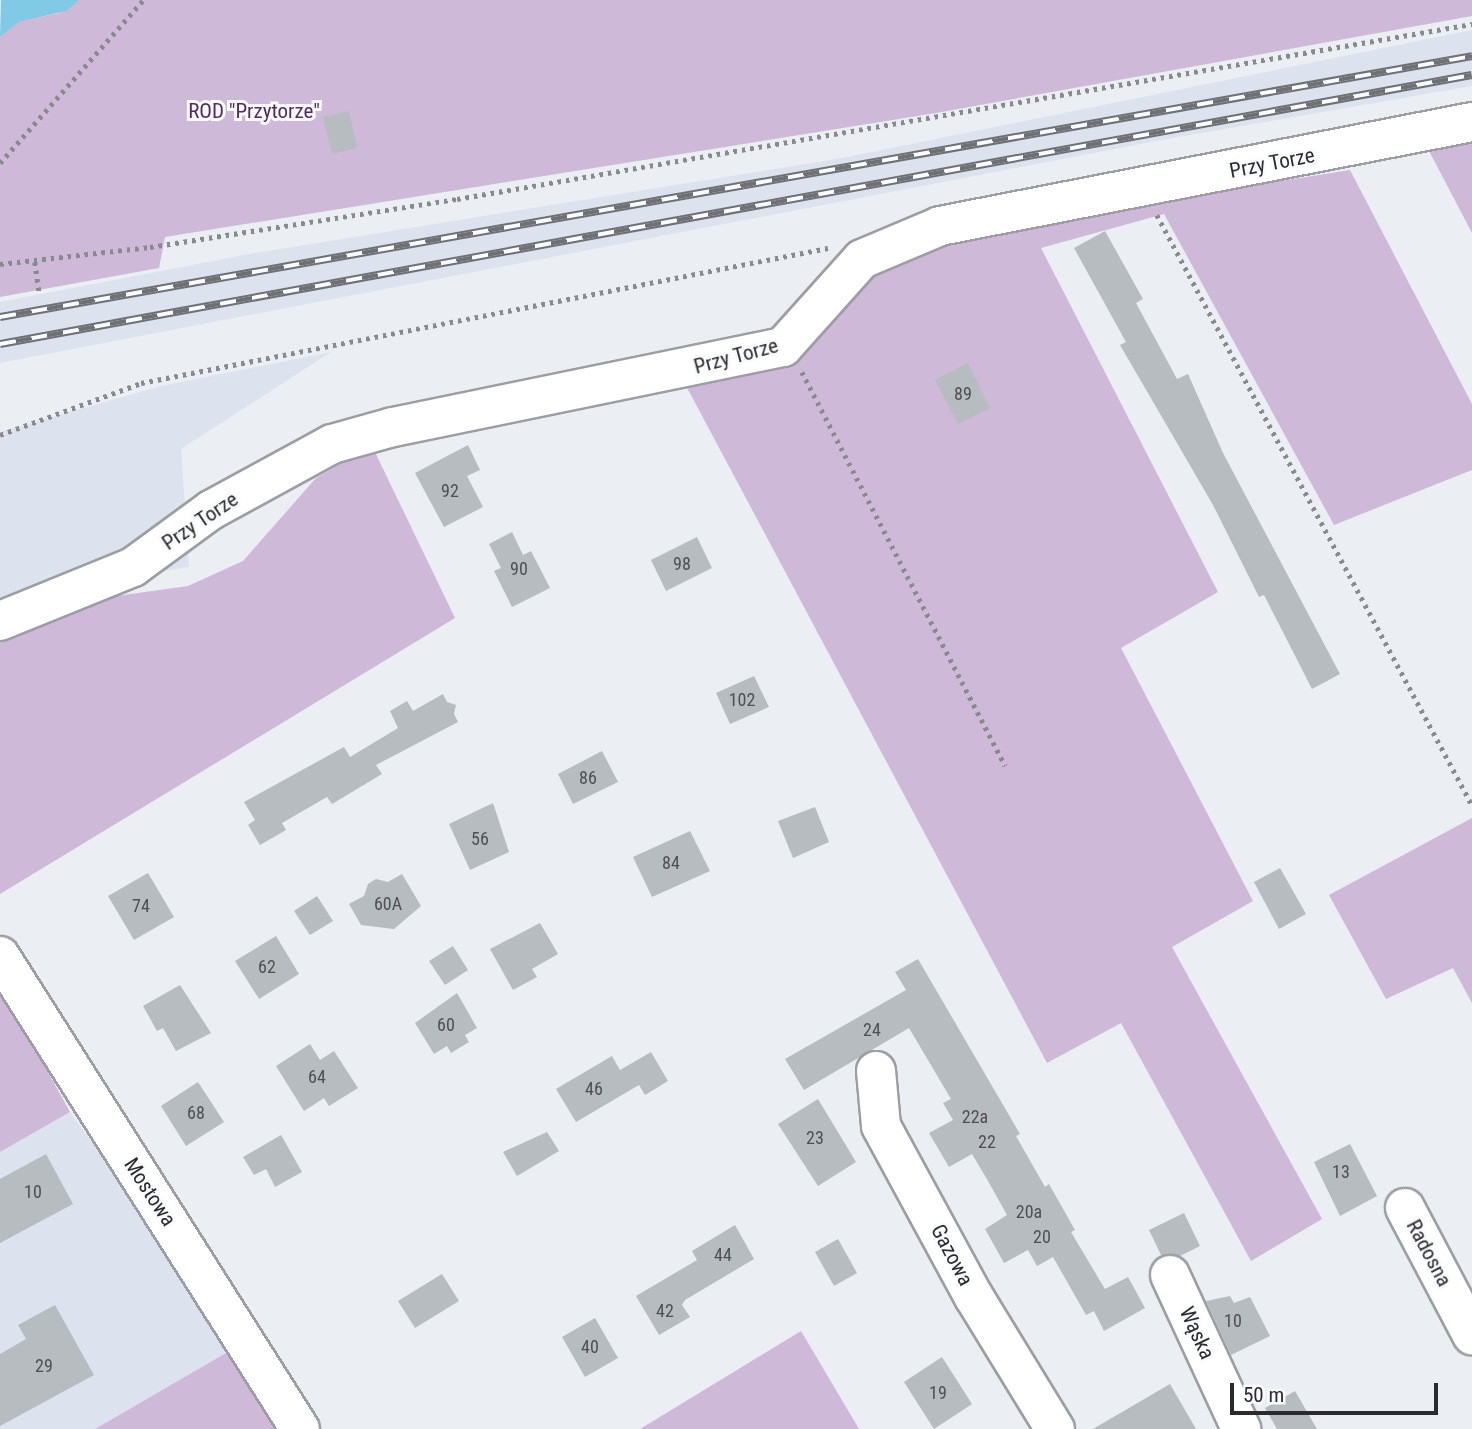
<!DOCTYPE html>
<meta charset="utf-8">
<style>
body{margin:0}
#map{position:relative;width:1472px;height:1429px;overflow:hidden;background:#ebeef3;font-family:"Roboto Condensed",sans-serif}
div>[style]{position:absolute}
[style*='--x']{left:calc(var(--x)*1px);top:calc(var(--y)*1px);width:calc(var(--w)*1px);rotate:calc(var(--a)*1deg)}
.built>*{inset:0;background:#dde2ef}
.green>*{inset:0;background:#ceb9d9}
.water>*{inset:0;background:#80cae5}
.building>*{inset:0;background:#b7bcc0}
.path>*{height:4.5px;margin-top:-2.25px;transform-origin:0;background:repeating-linear-gradient(90deg,#898a8e 0 3.5px,transparent 0 8.5px)}
.roads{filter:drop-shadow(2px 0 #9c9ea4) drop-shadow(-2px 0 #9c9ea4) drop-shadow(0 2px #9c9ea4) drop-shadow(0 -2px #9c9ea4)}
.minor>*{height:38px;margin:-19px;padding:0 19px;transform-origin:19px;border-radius:19px;background:#fff}
.rail>*{height:8px;margin-top:-4px;transform-origin:0;background:repeating-linear-gradient(90deg,#fafbfe 0 16px,#6f7074 0 32px);box-sizing:border-box;border-block:2px solid #6f7074}
span{translate:-50% -50%;white-space:nowrap;text-align:center;line-height:1.15;-webkit-text-stroke:6px #fafbfe;paint-order:stroke}
.number-label{font-size:18px;color:#4e4f52}
.number-label span{-webkit-text-stroke-width:0}
.park-label{font-size:21px;color:#532867}
.street-label{font-size:21px;color:#2b2b2e}
.scale{position:absolute;left:1230px;top:1383px;width:208px;height:32px;box-sizing:border-box;border:4px solid #2b2b2e;border-top:0;padding-left:9px;font-size:21px;line-height:24px;white-space:nowrap;color:#2b2b2e;-webkit-text-stroke:5px #fafbfe;paint-order:stroke}
</style>
<div id="map">
<div class="built">
<div style="clip-path:polygon(1472px 30px,1472px 86px,1156px 141px,0 363px,0 302px,249px 254px,842px 158px)"></div>
<div style="clip-path:polygon(331px 352px,181px 449px,189px 567px,37px 590px,0 606px,0 432px,161px 386px)"></div>
<div style="clip-path:polygon(70px 1112px,238px 1346px,95px 1429px,0 1429px,0 1152px)"></div>
</div>
<div class="green">
<div style="clip-path:polygon(80px 0,1472px 0,1472px 16px,936px 113px,165px 237px,159px 268px,0 297px,0 37px,18px 22px,59px 13px)"></div>
<div style="clip-path:polygon(1472px 140px,1472px 233px,1427px 147px)"></div>
<div style="clip-path:polygon(1350px 170px,1472px 404px,1472px 470px,1334px 525px,1164px 214px,1041px 248px,1218px 592px,1121px 648px,1253px 901px,1172px 947px,1322px 1219px,1251px 1261px,1121px 1023px,1047px 1063px,676px 367px,782px 335px,868px 262px,1044px 219px)"></div>
<div style="clip-path:polygon(372px 446px,455px 618px,0 894px,0 622px,95px 599px,188px 586px,243px 561px,316px 478px)"></div>
<div style="clip-path:polygon(1472px 818px,1472px 1003px,1453px 968px,1386px 999px,1329px 895px)"></div>
<div style="clip-path:polygon(0 985px,70px 1112px,0 1152px)"></div>
<div style="clip-path:polygon(801px 1331px,859px 1429px,640px 1429px)"></div>
<div style="clip-path:polygon(238px 1346px,290px 1429px,95px 1429px)"></div>
</div>
<div class="water">
<div style="clip-path:polygon(1px 0,80px 0,66px 11px,19px 22px,0 37px)"></div>
</div>
<div class="building">
<div style="clip-path:polygon(349px 111px,357px 148px,332px 154px,323px 117px)"></div>
<div style="clip-path:polygon(1105px 231px,1143px 299px,1136px 303px,1177px 379px,1188px 374px,1223px 453px,1340px 674px,1312px 689px,1264px 595px,1259px 597px,1213px 505px,1120px 345px,1126px 342px,1074px 248px)"></div>
<div style="clip-path:polygon(968px 363px,990px 408px,958px 424px,935px 380px)"></div>
<div style="clip-path:polygon(468px 445px,480px 470px,467px 476px,483px 507px,444px 527px,415px 473px)"></div>
<div style="clip-path:polygon(512px 532px,523px 555px,531px 551px,550px 588px,512px 607px,494px 571px,501px 568px,489px 544px)"></div>
<div style="clip-path:polygon(697px 537px,712px 568px,666px 591px,651px 560px)"></div>
<div style="clip-path:polygon(754px 676px,769px 707px,730px 724px,716px 693px)"></div>
<div style="clip-path:polygon(443px 694px,447px 702px,456px 705px,454px 714px,458px 722px,376px 765px,382px 774px,332px 804px,327px 797px,282px 823px,286px 830px,260px 845px,248px 825px,255px 820px,244px 802px,344px 747px,350px 757px,398px 728px,390px 711px,407px 701px,413px 711px)"></div>
<div style="clip-path:polygon(602px 751px,618px 782px,573px 804px,558px 774px)"></div>
<div style="clip-path:polygon(493px 803px,509px 852px,470px 870px,449px 824px)"></div>
<div style="clip-path:polygon(815px 807px,829px 842px,793px 858px,778px 821px)"></div>
<div style="clip-path:polygon(690px 831px,710px 871px,652px 897px,633px 857px)"></div>
<div style="clip-path:polygon(1280px 868px,1306px 914px,1279px 929px,1254px 882px)"></div>
<div style="clip-path:polygon(148px 873px,174px 917px,134px 940px,108px 896px)"></div>
<div style="clip-path:polygon(402px 874px,421px 906px,394px 929px,361px 925px,349px 904px,364px 896px,368px 884px,376px 879px,388px 882px)"></div>
<div style="clip-path:polygon(317px 896px,333px 921px,310px 935px,294px 911px)"></div>
<div style="clip-path:polygon(540px 923px,558px 954px,532px 969px,537px 977px,513px 990px,490px 949px)"></div>
<div style="clip-path:polygon(276px 936px,299px 974px,259px 999px,235px 961px)"></div>
<div style="clip-path:polygon(453px 946px,468px 970px,445px 985px,429px 961px)"></div>
<div style="clip-path:polygon(918px 959px,1020px 1134px,1016px 1136px,1045px 1187px,1049px 1184px,1075px 1230px,1071px 1232px,1093px 1269px,1105px 1289px,1128px 1277px,1145px 1308px,1104px 1331px,1094px 1311px,1086px 1315px,1053px 1257px,1037px 1266px,1028px 1250px,1004px 1263px,985px 1229px,1007px 1215px,988px 1181px,972px 1154px,949px 1167px,929px 1133px,953px 1120px,943px 1103px,951px 1099px,909px 1028px,804px 1090px,785px 1059px,906px 990px,895px 972px)"></div>
<div style="clip-path:polygon(180px 985px,211px 1033px,176px 1051px,163px 1028px,157px 1031px,143px 1006px)"></div>
<div style="clip-path:polygon(457px 993px,477px 1028px,465px 1035px,469px 1042px,451px 1053px,447px 1046px,434px 1054px,415px 1023px)"></div>
<div style="clip-path:polygon(310px 1044px,320px 1060px,334px 1051px,358px 1088px,329px 1106px,324px 1098px,304px 1111px,276px 1066px)"></div>
<div style="clip-path:polygon(651px 1052px,668px 1081px,645px 1095px,639px 1085px,576px 1122px,556px 1089px,612px 1056px,620px 1070px)"></div>
<div style="clip-path:polygon(198px 1082px,224px 1122px,186px 1146px,161px 1106px)"></div>
<div style="clip-path:polygon(818px 1099px,856px 1162px,818px 1186px,778px 1124px)"></div>
<div style="clip-path:polygon(547px 1132px,559px 1151px,517px 1176px,503px 1152px)"></div>
<div style="clip-path:polygon(281px 1135px,302px 1172px,275px 1187px,266px 1169px,254px 1175px,243px 1157px)"></div>
<div style="clip-path:polygon(1350px 1144px,1377px 1196px,1340px 1216px,1314px 1162px)"></div>
<div style="clip-path:polygon(46px 1154px,73px 1204px,0 1243px,0 1179px)"></div>
<div style="clip-path:polygon(1184px 1213px,1200px 1246px,1180px 1256px,1161px 1255px,1149px 1230px)"></div>
<div style="clip-path:polygon(735px 1225px,754px 1259px,685px 1300px,682px 1305px,690px 1317px,659px 1335px,636px 1296px,697px 1260px,692px 1251px)"></div>
<div style="clip-path:polygon(838px 1239px,857px 1273px,834px 1286px,815px 1252px)"></div>
<div style="clip-path:polygon(442px 1274px,459px 1301px,415px 1328px,398px 1301px)"></div>
<div style="clip-path:polygon(1230px 1296px,1234px 1303px,1250px 1297px,1270px 1336px,1231px 1355px,1206px 1301px)"></div>
<div style="clip-path:polygon(55px 1305px,94px 1375px,0 1426px,0 1354px,26px 1339px,18px 1325px)"></div>
<div style="clip-path:polygon(595px 1318px,618px 1358px,585px 1377px,562px 1337px)"></div>
<div style="clip-path:polygon(942px 1357px,972px 1404px,934px 1429px,904px 1382px)"></div>
<div style="clip-path:polygon(1170px 1384px,1196px 1429px,1093px 1429px)"></div>
<div style="clip-path:polygon(1295px 1391px,1317px 1429px,1277px 1429px,1265px 1408px)"></div>
</div>
<div class="path">
<div style="--x:0;--y:163;--w:217;--a:-48.7"></div>
<div style="--x:1157;--y:215;--w:669;--a:61.9"></div>
<div style="--x:35;--y:262;--w:30;--a:82"></div>
<div style="--x:0;--y:264;--w:151;--a:-6.5"></div>
<div style="--x:150;--y:247;--w:311;--a:-8.9"></div>
<div style="--x:457;--y:199;--w:1030;--a:-9.78"></div>
<div style="--x:802;--y:372;--w:443;--a:62.7"></div>
<div style="--x:0;--y:435;--w:150;--a:-20.2"></div>
<div style="--x:141;--y:383;--w:700;--a:-11.12"></div>
</div>
<div class="roads">
<div class="minor">
<div style="--x:0;--y:621;--w:144;--a:-22.1"></div>
<div style="--x:133;--y:567;--w:97;--a:-36.2"></div>
<div style="--x:211;--y:510;--w:138;--a:-28.6"></div>
<div style="--x:332;--y:444;--w:63;--a:-15.6"></div>
<div style="--x:393;--y:427;--w:398;--a:-11.6"></div>
<div style="--x:783;--y:347;--w:118;--a:-48.1"></div>
<div style="--x:862;--y:259;--w:85;--a:-22.9"></div>
<div style="--x:940;--y:226;--w:542;--a:-11.06"></div>
<div style="--x:0;--y:956;--w:560;--a:57.62"></div>
<div style="--x:876;--y:1071;--w:55;--a:84.8"></div>
<div style="--x:881;--y:1126;--w:195;--a:61.5"></div>
<div style="--x:974;--y:1297;--w:155;--a:58.5"></div>
<div style="--x:1405;--y:1208;--w:144;--a:62.2"></div>
<div style="--x:1170;--y:1275;--w:170;--a:65.2"></div>
</div>
</div>
<div class="rail">
<div style="--x:0;--y:317;--w:1495;--a:-10.05"></div>
<div style="--x:0;--y:344;--w:1496;--a:-10.36"></div>
</div>
<div class="number-label">
<span style="left:963px;top:394px">89</span>
<span style="left:450px;top:491px">92</span>
<span style="left:682px;top:564px">98</span>
<span style="left:519px;top:569px">90</span>
<span style="left:742px;top:700px">102</span>
<span style="left:588px;top:778px">86</span>
<span style="left:480px;top:839px">56</span>
<span style="left:671px;top:863px">84</span>
<span style="left:388px;top:904px">60A</span>
<span style="left:141px;top:906px">74</span>
<span style="left:267px;top:967px">62</span>
<span style="left:446px;top:1025px">60</span>
<span style="left:872px;top:1030px">24</span>
<span style="left:317px;top:1077px">64</span>
<span style="left:594px;top:1089px">46</span>
<span style="left:196px;top:1113px">68</span>
<span style="left:975px;top:1117px">22a</span>
<span style="left:815px;top:1138px">23</span>
<span style="left:987px;top:1142px">22</span>
<span style="left:1341px;top:1172px">13</span>
<span style="left:33px;top:1192px">10</span>
<span style="left:1029px;top:1212px">20a</span>
<span style="left:1042px;top:1237px">20</span>
<span style="left:723px;top:1255px">44</span>
<span style="left:665px;top:1311px">42</span>
<span style="left:1233px;top:1321px">10</span>
<span style="left:590px;top:1347px">40</span>
<span style="left:44px;top:1366px">29</span>
<span style="left:938px;top:1393px">19</span>
</div>
<div class="park-label">
<span style="left:254px;top:111px">ROD "Przytorze"</span>
</div>
<div class="street-label">
<span style="left:1272px;top:163px;rotate:-11deg">Przy Torze</span>
<span style="left:736px;top:356px;rotate:-15deg">Przy Torze</span>
<span style="left:200px;top:521px;rotate:-34deg">Przy Torze</span>
<span style="left:150px;top:1192px;rotate:57deg">Mostowa</span>
<span style="left:1429px;top:1253px;rotate:62deg">Radosna</span>
<span style="left:952px;top:1255px;rotate:62deg">Gazowa</span>
<span style="left:1197px;top:1333px;rotate:65deg">Wąska</span>
</div>
<div class="scale">50 m</div>
</div>
